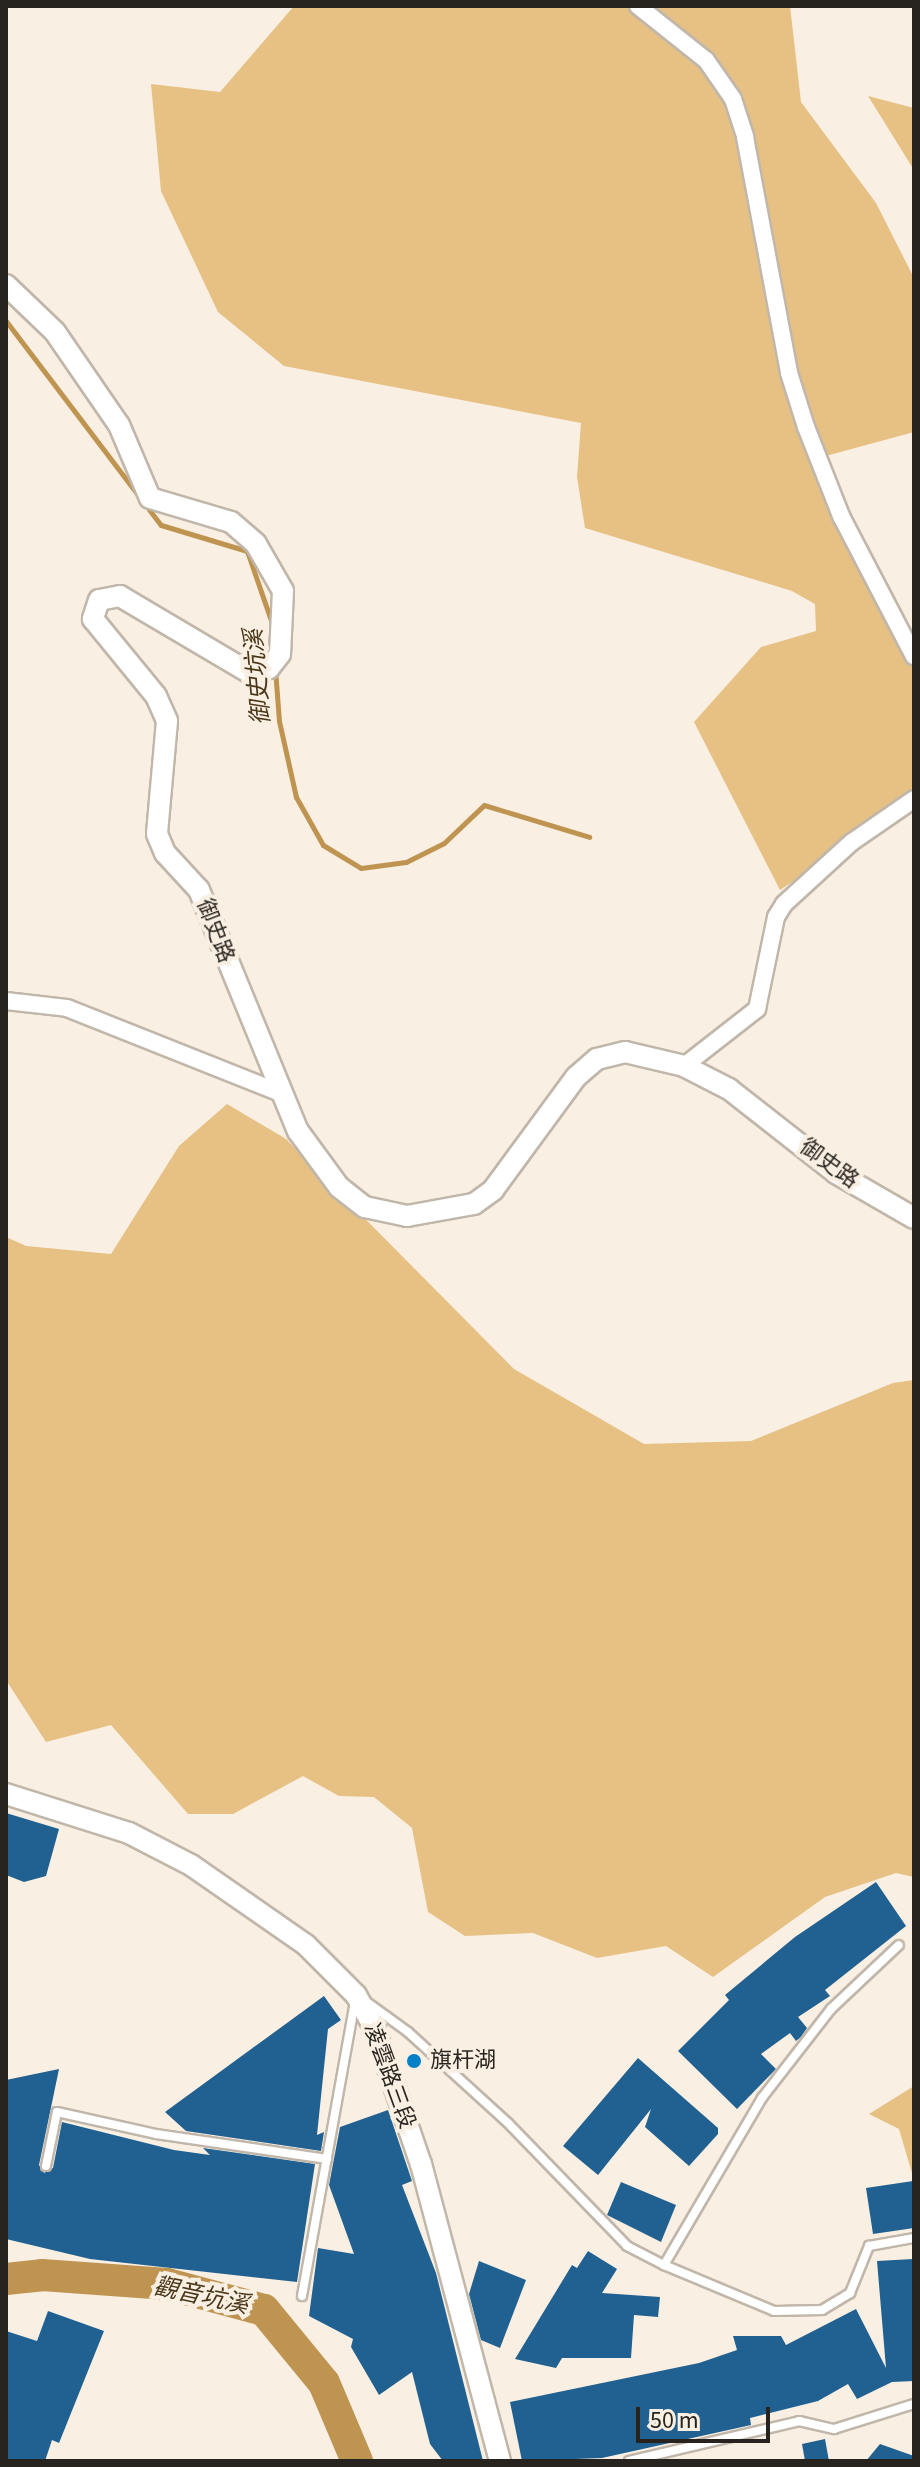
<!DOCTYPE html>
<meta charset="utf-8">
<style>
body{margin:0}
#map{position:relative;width:920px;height:2467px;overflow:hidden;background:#f9efe2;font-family:"Source Sans 3","Noto Sans TC",sans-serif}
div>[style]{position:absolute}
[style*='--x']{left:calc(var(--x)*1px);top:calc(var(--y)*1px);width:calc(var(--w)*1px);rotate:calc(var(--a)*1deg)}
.green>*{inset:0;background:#e7c084}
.stream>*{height:5px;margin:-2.5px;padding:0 2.5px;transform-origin:2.5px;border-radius:2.5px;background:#bf9450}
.river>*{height:32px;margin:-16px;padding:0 16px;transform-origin:16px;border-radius:16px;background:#bf9450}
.building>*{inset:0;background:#206191}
.roads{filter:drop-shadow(2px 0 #c0b7aa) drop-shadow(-2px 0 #c0b7aa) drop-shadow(0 2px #c0b7aa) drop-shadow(0 -2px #c0b7aa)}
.service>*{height:8px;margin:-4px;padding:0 4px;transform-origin:4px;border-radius:4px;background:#fff}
.minor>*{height:16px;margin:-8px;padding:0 8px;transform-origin:8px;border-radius:8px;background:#fff}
.tertiary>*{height:20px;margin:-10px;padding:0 10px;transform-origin:10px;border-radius:10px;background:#fff}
.dots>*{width:22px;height:22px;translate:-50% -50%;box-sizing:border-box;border:4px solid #f9efe2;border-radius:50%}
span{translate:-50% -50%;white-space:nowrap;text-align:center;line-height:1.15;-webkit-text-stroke:8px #f9efe2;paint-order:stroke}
.street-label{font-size:22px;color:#27241f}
.poi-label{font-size:22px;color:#27241f}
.left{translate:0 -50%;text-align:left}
.water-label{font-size:24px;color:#493618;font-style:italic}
.frame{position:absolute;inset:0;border:8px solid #27241f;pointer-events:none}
.scale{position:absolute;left:636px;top:2407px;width:134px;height:36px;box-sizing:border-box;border:4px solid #27241f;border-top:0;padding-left:10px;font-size:24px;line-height:28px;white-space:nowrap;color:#27241f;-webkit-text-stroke:6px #f9efe2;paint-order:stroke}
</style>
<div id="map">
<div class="green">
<div style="clip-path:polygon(294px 6px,790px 6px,801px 102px,876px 203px,914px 278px,914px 432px,822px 457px,914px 657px,914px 800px,780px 890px,694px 722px,761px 647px,816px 631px,815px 604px,792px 591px,585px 528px,577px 477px,581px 423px,284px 366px,218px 312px,161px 191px,151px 84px,220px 92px)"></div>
<div style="clip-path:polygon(868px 96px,914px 108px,914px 171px,914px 170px)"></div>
<div style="clip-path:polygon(227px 1104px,286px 1139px,514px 1369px,644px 1444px,751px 1441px,893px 1383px,914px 1380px,914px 1877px,896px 1873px,825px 1897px,713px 1977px,666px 1946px,597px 1958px,533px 1933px,465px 1936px,428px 1912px,412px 1828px,374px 1797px,339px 1796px,303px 1776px,233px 1814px,188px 1814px,111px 1725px,46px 1742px,6px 1680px,6px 1237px,26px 1246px,111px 1254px,179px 1146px)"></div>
<div style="clip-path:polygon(914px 2086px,914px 2180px,899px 2129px,869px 2114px)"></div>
</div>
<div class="stream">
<div style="--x:6;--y:321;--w:256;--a:52.8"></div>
<div style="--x:161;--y:525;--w:90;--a:16.8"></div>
<div style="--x:247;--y:551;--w:76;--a:70.9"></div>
<div style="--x:275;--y:669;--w:52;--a:85.6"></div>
<div style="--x:279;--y:721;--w:78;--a:77.4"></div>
<div style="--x:296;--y:797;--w:55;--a:60.6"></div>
<div style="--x:323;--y:845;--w:44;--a:31.2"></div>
<div style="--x:361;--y:868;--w:45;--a:-7.6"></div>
<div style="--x:406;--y:862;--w:42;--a:-26.6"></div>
<div style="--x:444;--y:843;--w:55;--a:-43.5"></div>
<div style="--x:484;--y:805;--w:110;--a:16.9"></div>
</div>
<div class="river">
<div style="--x:6;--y:2279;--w:36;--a:-6"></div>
<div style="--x:42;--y:2275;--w:125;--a:4.1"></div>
<div style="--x:167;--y:2284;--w:100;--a:15"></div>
<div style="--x:264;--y:2310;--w:94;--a:50.6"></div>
<div style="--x:324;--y:2383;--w:85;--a:67.1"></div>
</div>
<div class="building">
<div style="clip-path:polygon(6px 1813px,59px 1829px,46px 1876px,24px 1882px,6px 1875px)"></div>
<div style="clip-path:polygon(876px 1882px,906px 1926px,825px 1990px,830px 1996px,798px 2017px,807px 2028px,801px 2037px,796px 2041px,790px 2033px,761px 2054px,776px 2069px,737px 2109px,678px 2051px,729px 2000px,725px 1995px,795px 1937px)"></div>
<div style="clip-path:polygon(324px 1996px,341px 2020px,328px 2029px,317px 2135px,324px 2132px,321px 2151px,186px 2131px,165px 2112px)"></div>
<div style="clip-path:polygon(638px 2058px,718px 2128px,718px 2134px,689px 2166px,645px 2127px,651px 2109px,598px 2175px,563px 2146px)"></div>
<div style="clip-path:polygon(59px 2069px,39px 2165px,44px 2173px,53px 2168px,62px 2122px,174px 2150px,210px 2155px,203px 2148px,315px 2164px,297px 2282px,90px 2259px,6px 2239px,6px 2080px)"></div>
<div style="clip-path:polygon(388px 2110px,412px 2181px,402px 2185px,436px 2273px,483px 2461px,443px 2461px,430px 2444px,412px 2372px,379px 2395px,351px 2347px,353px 2339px,309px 2316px,318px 2248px,354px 2254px,329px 2185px,340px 2127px)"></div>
<div style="clip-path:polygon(913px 2181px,914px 2228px,873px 2234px,866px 2188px)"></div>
<div style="clip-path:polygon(621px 2182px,676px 2205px,661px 2242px,607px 2215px)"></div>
<div style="clip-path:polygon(588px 2251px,617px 2269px,602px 2293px,660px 2297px,658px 2317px,634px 2315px,631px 2358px,562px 2358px,556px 2368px,515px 2359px,572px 2265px,577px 2268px)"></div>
<div style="clip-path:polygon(913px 2259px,914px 2381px,892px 2382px,857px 2399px,848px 2384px,818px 2401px,750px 2418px,751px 2425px,602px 2458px,522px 2461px,510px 2402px,699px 2363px,737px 2350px,733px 2336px,781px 2336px,786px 2345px,856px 2309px,886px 2368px,877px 2261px)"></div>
<div style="clip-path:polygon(479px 2261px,526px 2280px,500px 2348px,481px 2340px,469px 2294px)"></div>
<div style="clip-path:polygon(48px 2311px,104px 2331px,59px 2443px,52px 2440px,45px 2461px,6px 2461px,6px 2331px,37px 2341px)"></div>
<div style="clip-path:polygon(825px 2439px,829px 2461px,805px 2461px,802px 2444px)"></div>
<div style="clip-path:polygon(880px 2444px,914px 2456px,914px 2461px,866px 2461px)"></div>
</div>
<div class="roads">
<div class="service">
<div style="--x:368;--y:2003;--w:49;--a:35.9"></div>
<div style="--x:408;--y:2032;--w:135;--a:42.3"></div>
<div style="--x:508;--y:2123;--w:171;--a:45.9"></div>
<div style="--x:627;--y:2246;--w:42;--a:27.2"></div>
<div style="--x:664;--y:2265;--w:119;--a:22.7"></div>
<div style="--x:774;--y:2311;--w:48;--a:-1.2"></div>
<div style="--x:822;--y:2310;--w:33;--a:-31"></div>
<div style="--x:850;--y:2293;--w:51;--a:-68"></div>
<div style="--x:869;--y:2246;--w:46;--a:-10.1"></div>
<div style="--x:46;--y:2166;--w:55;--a:-78.5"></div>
<div style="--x:57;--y:2112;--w:101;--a:12.5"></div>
<div style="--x:156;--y:2134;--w:173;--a:8.3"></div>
<div style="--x:664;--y:2265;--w:194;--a:-59.6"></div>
<div style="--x:762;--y:2098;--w:113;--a:-52.2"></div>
<div style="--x:831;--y:2009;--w:93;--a:-43.3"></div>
<div style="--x:302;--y:2296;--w:299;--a:-79.8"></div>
<div style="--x:629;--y:2461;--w:175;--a:-13.2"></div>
<div style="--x:799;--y:2421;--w:36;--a:13"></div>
<div style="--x:834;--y:2429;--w:84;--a:-17.4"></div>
</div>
<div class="minor">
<div style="--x:638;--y:6;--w:87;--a:38.5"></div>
<div style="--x:706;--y:60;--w:47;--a:55.3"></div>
<div style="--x:733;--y:99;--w:40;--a:72"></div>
<div style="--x:745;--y:137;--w:240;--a:79.4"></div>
<div style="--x:789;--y:373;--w:57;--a:72.5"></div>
<div style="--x:806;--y:427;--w:96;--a:68.5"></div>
<div style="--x:841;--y:516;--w:158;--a:62.5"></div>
<div style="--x:6;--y:1001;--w:61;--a:6.5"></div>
<div style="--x:67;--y:1008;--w:230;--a:21.7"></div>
<div style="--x:684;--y:1066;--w:93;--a:-38"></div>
<div style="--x:757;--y:1009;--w:94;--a:-78.3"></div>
<div style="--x:776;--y:917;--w:15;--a:-58"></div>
<div style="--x:784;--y:904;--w:92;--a:-42.4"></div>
<div style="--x:852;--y:842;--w:75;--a:-34.7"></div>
</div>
<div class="tertiary">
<div style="--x:6;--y:285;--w:68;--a:43.8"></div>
<div style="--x:55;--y:332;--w:113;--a:55.5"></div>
<div style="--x:119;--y:425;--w:79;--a:67"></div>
<div style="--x:150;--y:498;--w:84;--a:16.5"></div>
<div style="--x:231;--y:522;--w:33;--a:41"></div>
<div style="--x:256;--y:544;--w:54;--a:60.1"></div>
<div style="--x:283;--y:591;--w:63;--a:92.7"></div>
<div style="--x:280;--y:654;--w:18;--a:128"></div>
<div style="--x:269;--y:668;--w:20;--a:165"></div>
<div style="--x:250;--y:673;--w:151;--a:-149.4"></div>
<div style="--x:120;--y:596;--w:21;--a:169"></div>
<div style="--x:99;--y:600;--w:20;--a:108"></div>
<div style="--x:93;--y:619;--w:99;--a:50.7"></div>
<div style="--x:156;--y:696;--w:27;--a:66"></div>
<div style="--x:167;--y:721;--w:113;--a:95.1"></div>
<div style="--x:157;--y:834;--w:21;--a:67"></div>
<div style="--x:165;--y:853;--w:50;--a:47.4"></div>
<div style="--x:199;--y:890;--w:261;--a:67.7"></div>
<div style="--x:298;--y:1131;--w:69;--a:53.8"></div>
<div style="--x:339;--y:1187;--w:33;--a:38"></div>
<div style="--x:365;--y:1207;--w:43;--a:12.1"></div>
<div style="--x:407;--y:1216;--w:68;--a:-10.2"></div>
<div style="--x:474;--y:1204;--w:24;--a:-36"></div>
<div style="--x:493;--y:1190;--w:140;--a:-53.7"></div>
<div style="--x:576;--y:1077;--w:28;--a:-41"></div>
<div style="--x:597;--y:1059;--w:29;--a:-14"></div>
<div style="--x:625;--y:1052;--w:61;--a:13.3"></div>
<div style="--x:684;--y:1066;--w:51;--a:27.1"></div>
<div style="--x:729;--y:1089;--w:136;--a:38.1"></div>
<div style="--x:836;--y:1173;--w:90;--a:30"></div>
<div style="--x:6;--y:1794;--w:129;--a:17.6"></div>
<div style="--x:129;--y:1833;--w:70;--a:27.3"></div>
<div style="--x:191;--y:1865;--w:140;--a:34.8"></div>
<div style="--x:306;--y:1945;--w:71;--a:45"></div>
<div style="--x:356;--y:1995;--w:37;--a:61"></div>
<div style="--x:374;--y:2027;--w:145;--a:71.1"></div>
<div style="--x:421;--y:2164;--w:307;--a:75.1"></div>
</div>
</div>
<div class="dots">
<div style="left:414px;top:2061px;background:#0480c8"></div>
</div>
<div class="street-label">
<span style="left:215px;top:931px;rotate:69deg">御史路</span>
<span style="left:829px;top:1164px;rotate:36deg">御史路</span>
<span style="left:389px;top:2076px;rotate:70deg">凌雲路三段</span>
</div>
<div class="poi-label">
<span class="left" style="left:430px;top:2061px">旗杆湖</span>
</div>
<div class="water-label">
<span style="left:258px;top:677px;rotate:-95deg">御史坑溪</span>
<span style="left:201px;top:2296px;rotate:12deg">觀音坑溪</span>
</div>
<div class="frame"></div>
<div class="scale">50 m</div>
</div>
